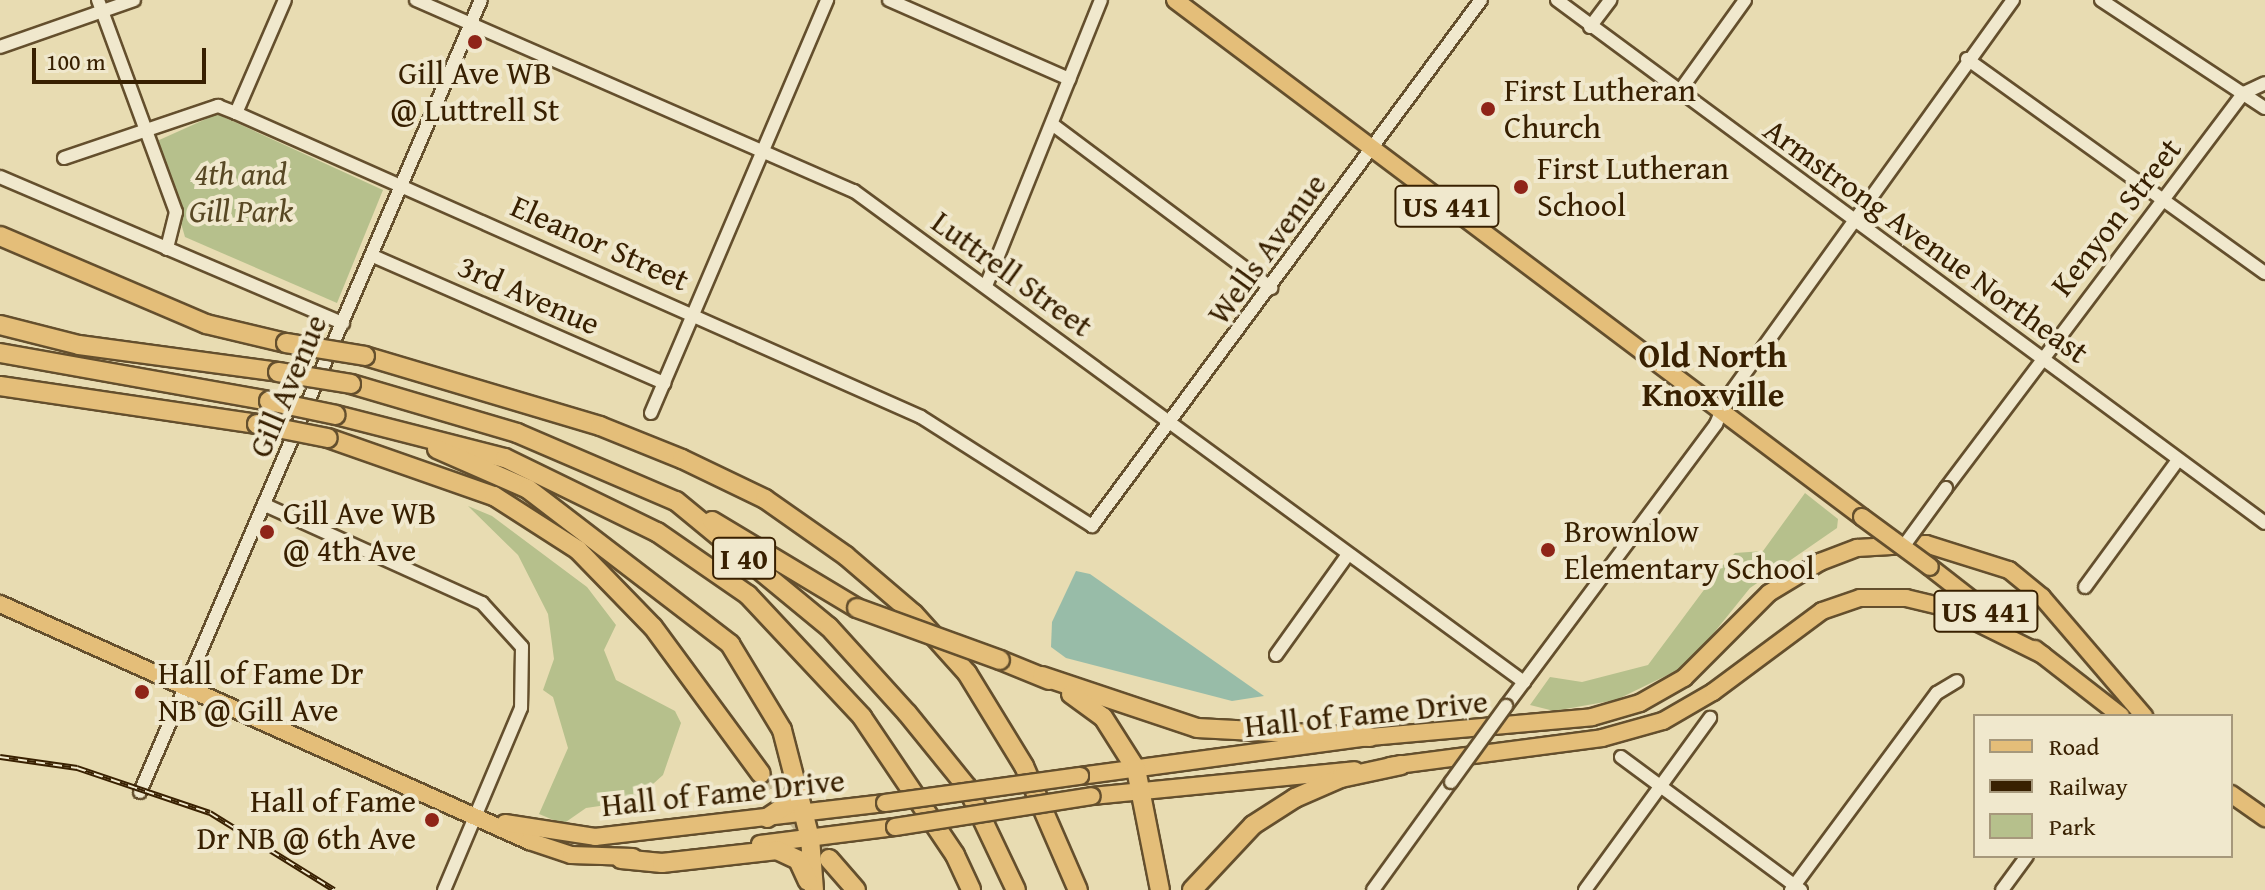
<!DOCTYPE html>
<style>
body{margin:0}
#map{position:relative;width:2265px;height:890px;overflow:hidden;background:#e8dcb2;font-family:"Gentium Book Plus",serif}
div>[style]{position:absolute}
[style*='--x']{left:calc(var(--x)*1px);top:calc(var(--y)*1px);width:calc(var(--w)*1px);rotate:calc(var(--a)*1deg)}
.green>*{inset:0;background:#b6c08c}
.water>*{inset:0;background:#98bca8}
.highway-tunnel>*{height:18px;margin-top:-9px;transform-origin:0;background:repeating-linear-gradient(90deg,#c5b68f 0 18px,transparent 0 27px)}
.roads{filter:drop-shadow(2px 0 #644f2d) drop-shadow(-2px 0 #644f2d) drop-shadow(0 2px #644f2d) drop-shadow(0 -2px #644f2d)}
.minor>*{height:12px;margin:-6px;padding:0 6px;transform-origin:6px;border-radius:6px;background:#f0e8cd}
.major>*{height:16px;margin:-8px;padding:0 8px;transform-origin:8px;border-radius:8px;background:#e4be79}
.highway>*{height:18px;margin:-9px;padding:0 9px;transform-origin:9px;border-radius:9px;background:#e4be79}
.rail>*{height:6px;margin-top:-3px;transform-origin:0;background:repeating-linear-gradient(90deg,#f0e8cd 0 9px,#382001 0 18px);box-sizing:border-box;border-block:2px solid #382001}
.bridges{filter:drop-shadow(2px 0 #644f2d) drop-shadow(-2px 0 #644f2d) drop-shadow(0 2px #644f2d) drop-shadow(0 -2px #644f2d)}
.minor-bridge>*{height:12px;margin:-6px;padding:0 6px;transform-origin:6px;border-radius:6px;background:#f0e8cd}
.major-bridge>*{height:16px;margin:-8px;padding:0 8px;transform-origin:8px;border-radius:8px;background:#e4be79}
.highway-bridge>*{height:18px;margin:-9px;padding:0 9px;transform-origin:9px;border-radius:9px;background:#e4be79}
.dots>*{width:22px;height:22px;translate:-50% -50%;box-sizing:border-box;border:4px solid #f0e8cd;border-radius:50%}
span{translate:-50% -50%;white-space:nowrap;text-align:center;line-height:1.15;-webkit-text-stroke:8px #f0e8cd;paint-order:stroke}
.shield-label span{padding:2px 6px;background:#f0e8cd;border:2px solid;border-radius:6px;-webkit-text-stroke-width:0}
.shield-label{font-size:30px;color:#382001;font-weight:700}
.poi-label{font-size:32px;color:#382001}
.left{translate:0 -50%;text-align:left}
.right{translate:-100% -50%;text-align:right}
.park-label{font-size:32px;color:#584824;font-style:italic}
.street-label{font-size:32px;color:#382001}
.neighbourhood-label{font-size:34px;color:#382001;font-weight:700}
.legend{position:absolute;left:1973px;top:714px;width:260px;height:144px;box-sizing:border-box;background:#f0e8cd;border:2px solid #a6987b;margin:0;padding:10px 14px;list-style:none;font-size:24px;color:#382001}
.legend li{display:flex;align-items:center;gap:16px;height:40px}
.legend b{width:40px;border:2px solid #a6987b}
.scale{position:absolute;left:32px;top:48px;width:174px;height:36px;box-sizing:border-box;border:4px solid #382001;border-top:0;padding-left:10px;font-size:24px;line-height:28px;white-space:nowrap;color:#382001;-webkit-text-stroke:6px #f0e8cd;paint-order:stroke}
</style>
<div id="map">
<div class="green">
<div style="clip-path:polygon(217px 114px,383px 190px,337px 303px,185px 237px,157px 141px)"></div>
<div style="clip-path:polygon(1805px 493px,1838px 519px,1837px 528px,1750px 588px,1688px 665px,1616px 700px,1554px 711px,1530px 705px,1550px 677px,1582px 682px,1648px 665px,1721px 567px,1735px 553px,1763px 551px)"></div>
<div style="clip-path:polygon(468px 506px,492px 516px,587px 587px,616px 625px,604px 650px,616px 680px,675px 711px,681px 723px,663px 775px,634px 801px,586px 808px,563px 824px,539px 814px,568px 748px,553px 697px,543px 690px,554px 659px,548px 614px,518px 555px)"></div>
</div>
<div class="water">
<div style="clip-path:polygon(1076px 571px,1090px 574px,1264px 696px,1232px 701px,1066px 658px,1051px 647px,1052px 622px)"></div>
</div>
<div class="highway-tunnel">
<div style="--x:761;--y:774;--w:109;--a:51.3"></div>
</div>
<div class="roads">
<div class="minor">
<div style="--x:98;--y:0;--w:226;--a:69.8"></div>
<div style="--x:176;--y:212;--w:38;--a:104"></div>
<div style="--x:416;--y:0;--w:478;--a:23.6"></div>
<div style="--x:854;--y:191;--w:831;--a:36.24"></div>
<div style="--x:889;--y:0;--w:197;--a:23.7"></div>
<div style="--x:1557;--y:0;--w:880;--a:36.45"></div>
<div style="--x:2101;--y:0;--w:196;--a:33.4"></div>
<div style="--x:1590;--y:27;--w:34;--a:-53"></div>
<div style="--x:0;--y:47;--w:142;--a:-19.3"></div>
<div style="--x:1967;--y:59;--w:367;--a:35.7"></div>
<div style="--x:1679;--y:92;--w:113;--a:-54.3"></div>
<div style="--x:236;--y:113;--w:123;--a:-66.6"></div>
<div style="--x:1052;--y:124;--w:274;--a:36.8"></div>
<div style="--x:64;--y:158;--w:163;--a:-18.7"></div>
<div style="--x:218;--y:106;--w:19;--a:21"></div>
<div style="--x:236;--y:113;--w:749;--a:23.93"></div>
<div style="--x:921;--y:417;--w:203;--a:32.5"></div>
<div style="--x:1092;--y:526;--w:654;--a:-53.52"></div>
<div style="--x:0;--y:177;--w:373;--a:23.1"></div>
<div style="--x:373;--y:256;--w:318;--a:23.6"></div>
<div style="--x:986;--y:286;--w:308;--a:-68.1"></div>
<div style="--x:651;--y:413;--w:449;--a:-66.9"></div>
<div style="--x:1946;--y:488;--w:495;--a:-53"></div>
<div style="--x:2244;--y:93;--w:23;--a:-25"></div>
<div style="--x:265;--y:505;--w:238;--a:24.3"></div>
<div style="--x:482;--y:603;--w:59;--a:47.7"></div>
<div style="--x:522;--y:647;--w:61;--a:90.9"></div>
<div style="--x:521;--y:708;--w:198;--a:112.9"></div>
<div style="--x:2085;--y:587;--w:157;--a:-53.8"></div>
<div style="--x:1276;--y:655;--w:122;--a:-54.4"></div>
<div style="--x:1506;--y:706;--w:352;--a:-53.3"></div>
<div style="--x:1716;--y:424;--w:28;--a:-67"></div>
<div style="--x:1727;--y:398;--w:490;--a:-54.3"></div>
<div style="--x:1621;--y:757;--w:224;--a:36.5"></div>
<div style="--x:140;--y:792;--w:862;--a:-66.71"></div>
<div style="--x:1373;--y:890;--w:133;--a:-54.2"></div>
<div style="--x:1585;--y:890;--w:213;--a:-54"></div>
<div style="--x:1791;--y:890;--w:245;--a:-53.5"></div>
<div style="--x:1937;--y:693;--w:23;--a:-31"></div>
<div style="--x:2002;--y:890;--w:42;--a:-53.7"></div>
</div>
<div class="major">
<div style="--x:1175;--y:0;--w:860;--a:36.96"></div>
<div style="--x:1930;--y:567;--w:99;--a:38"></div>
<div style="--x:0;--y:604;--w:580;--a:24.13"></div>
<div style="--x:529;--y:841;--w:44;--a:18.4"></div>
<div style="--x:571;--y:855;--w:62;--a:1.8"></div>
<div style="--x:2035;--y:649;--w:109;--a:37.9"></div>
<div style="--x:1390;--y:766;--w:214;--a:-7.5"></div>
<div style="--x:1602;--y:738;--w:63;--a:-15.6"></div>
<div style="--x:1663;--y:721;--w:58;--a:-30.1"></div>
<div style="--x:1713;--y:692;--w:136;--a:-36.6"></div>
<div style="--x:1822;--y:611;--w:40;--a:-18.9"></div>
<div style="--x:1860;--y:598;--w:46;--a:0"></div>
<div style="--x:1906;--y:598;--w:43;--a:13.4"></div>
<div style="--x:1948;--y:608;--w:106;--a:26.3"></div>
<div style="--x:1080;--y:776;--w:293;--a:-7.7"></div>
<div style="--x:1370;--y:737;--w:223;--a:-5.1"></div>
<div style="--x:1592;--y:717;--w:50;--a:-16.3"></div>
<div style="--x:1640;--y:703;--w:51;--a:-29.6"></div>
<div style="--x:1684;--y:678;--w:120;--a:-45"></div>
<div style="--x:1769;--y:593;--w:60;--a:-31.3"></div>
<div style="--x:1820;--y:562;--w:40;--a:-21"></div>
<div style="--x:1857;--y:548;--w:69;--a:-3.3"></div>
<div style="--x:1926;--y:544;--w:87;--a:17.4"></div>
<div style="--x:2009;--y:570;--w:43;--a:39.3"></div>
<div style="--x:2042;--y:597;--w:157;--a:49.4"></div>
<div style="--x:2231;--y:794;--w:42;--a:35.2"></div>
<div style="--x:1092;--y:796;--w:264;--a:-5.6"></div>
<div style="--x:505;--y:823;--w:91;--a:8.8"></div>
<div style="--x:595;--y:837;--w:292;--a:-6.7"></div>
<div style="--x:760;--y:844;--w:136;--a:-7.2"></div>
</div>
<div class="highway">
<div style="--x:0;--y:236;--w:224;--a:23.1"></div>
<div style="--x:206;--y:324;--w:82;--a:13.4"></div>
<div style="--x:0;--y:325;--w:81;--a:14.2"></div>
<div style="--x:79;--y:345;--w:201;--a:7.7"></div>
<div style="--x:0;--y:353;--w:273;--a:10.1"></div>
<div style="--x:365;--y:356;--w:245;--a:16.6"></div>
<div style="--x:600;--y:426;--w:88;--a:21.9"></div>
<div style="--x:682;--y:459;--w:92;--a:25.7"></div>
<div style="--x:765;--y:499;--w:99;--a:35.1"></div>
<div style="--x:846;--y:556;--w:89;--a:40.5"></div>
<div style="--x:914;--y:614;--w:79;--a:48.1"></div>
<div style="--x:967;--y:673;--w:109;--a:58.5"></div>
<div style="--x:1024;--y:766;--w:135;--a:66.5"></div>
<div style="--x:351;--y:384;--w:173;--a:16.4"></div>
<div style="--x:517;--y:433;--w:173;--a:23.2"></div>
<div style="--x:676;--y:501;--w:198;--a:39.5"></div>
<div style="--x:829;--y:627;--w:116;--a:47.8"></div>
<div style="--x:907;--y:713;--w:95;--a:51"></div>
<div style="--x:967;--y:787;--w:114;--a:64.6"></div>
<div style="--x:0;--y:386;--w:260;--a:8.4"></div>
<div style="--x:336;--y:415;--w:174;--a:14.3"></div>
<div style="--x:505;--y:458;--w:169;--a:26"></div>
<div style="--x:657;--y:532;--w:111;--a:34.7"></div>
<div style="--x:748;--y:595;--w:167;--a:46.9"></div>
<div style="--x:862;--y:717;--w:166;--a:56"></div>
<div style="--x:955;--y:855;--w:38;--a:65"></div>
<div style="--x:328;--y:438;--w:176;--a:19.3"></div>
<div style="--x:494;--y:496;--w:100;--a:32.7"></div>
<div style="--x:578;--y:550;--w:107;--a:45.8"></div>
<div style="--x:653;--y:627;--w:182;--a:53.7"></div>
<div style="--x:437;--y:449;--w:99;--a:23.7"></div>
<div style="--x:528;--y:489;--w:255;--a:37.5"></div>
<div style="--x:730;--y:644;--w:100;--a:58.8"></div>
<div style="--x:782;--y:730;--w:112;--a:75.5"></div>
<div style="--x:810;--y:838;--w:52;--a:85.6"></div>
<div style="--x:712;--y:521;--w:169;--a:31"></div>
<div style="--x:1000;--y:660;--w:53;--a:22.2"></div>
<div style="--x:1042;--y:676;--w:163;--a:18.5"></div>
<div style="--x:1197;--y:728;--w:173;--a:3"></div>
<div style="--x:1071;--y:694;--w:39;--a:36"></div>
<div style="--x:1103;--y:717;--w:62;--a:57.6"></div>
<div style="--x:1136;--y:769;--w:123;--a:78.8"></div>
<div style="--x:767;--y:818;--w:27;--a:-34"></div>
<div style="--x:789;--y:803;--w:20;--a:-63"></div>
<div style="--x:621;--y:859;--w:41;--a:5.6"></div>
<div style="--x:662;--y:863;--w:116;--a:-6.4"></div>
<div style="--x:777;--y:850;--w:23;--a:25"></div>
<div style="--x:798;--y:860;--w:23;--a:65"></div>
<div style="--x:829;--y:859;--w:41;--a:48.9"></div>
<div style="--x:1192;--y:890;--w:89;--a:-46.8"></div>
<div style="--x:1253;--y:825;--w:50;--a:-32.7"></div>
<div style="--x:1295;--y:798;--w:50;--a:-23.5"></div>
<div style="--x:1341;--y:778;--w:61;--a:-12.2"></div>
</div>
</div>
<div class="rail">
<div style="--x:0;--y:757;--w:78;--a:8.1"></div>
<div style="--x:77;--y:768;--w:140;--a:18.7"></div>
<div style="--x:210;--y:813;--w:146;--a:31.8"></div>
</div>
<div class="bridges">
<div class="minor-bridge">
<div style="--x:1903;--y:547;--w:73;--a:-53.9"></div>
<div style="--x:1451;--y:782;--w:94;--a:-54.1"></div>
</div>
<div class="major-bridge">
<div style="--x:1862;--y:517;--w:84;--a:36.3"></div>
<div style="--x:885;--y:803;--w:197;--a:-7.9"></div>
<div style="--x:895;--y:827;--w:199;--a:-8.9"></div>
</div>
<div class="highway-bridge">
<div style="--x:286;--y:343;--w:80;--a:9.3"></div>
<div style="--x:278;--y:372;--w:74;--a:9.3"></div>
<div style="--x:269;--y:401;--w:68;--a:11.8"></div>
<div style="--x:257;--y:424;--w:72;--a:11.2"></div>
<div style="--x:857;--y:608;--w:152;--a:20"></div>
</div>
</div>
<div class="dots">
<div style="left:475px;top:42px;background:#8f2418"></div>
<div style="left:1488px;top:109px;background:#8f2418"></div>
<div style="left:1521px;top:187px;background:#8f2418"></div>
<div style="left:267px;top:532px;background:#8f2418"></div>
<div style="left:1548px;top:550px;background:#8f2418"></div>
<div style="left:142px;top:692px;background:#8f2418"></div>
<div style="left:432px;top:820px;background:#8f2418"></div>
</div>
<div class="shield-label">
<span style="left:1447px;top:206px">US 441</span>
<span style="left:744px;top:558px">I 40</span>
<span style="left:1986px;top:611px">US 441</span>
</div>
<div class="poi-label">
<span style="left:475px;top:92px">Gill Ave WB<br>@ Luttrell St</span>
<span class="left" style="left:1504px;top:109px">First Lutheran<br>Church</span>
<span class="left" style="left:1537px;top:187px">First Lutheran<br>School</span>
<span class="left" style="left:283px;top:532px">Gill Ave WB<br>@ 4th Ave</span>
<span class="left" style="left:1564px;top:550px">Brownlow<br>Elementary School</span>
<span class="left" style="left:158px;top:692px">Hall of Fame Dr<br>NB @ Gill Ave</span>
<span class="right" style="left:416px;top:820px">Hall of Fame<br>Dr NB @ 6th Ave</span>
</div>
<div class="park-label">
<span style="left:241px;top:193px">4th and<br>Gill Park</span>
</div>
<div class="street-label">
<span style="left:2116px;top:217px;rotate:-52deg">Kenyon Street</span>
<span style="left:1926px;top:241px;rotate:36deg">Armstrong Avenue Northeast</span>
<span style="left:600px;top:243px;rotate:24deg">Eleanor Street</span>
<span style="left:1267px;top:249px;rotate:-54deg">Wells Avenue</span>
<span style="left:1012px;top:274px;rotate:36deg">Luttrell Street</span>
<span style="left:529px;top:295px;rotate:24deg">3rd Avenue</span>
<span style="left:288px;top:386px;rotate:-67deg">Gill Avenue</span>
<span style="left:1366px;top:714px;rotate:-6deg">Hall of Fame Drive</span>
<span style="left:723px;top:793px;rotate:-6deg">Hall of Fame Drive</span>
</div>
<div class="neighbourhood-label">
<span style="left:1713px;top:374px">Old North<br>Knoxville</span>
</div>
<ul class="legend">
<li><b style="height:10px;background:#e4be79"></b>Road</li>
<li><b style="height:10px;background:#382001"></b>Railway</li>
<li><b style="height:22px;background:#b6c08c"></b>Park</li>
</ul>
<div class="scale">100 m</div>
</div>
